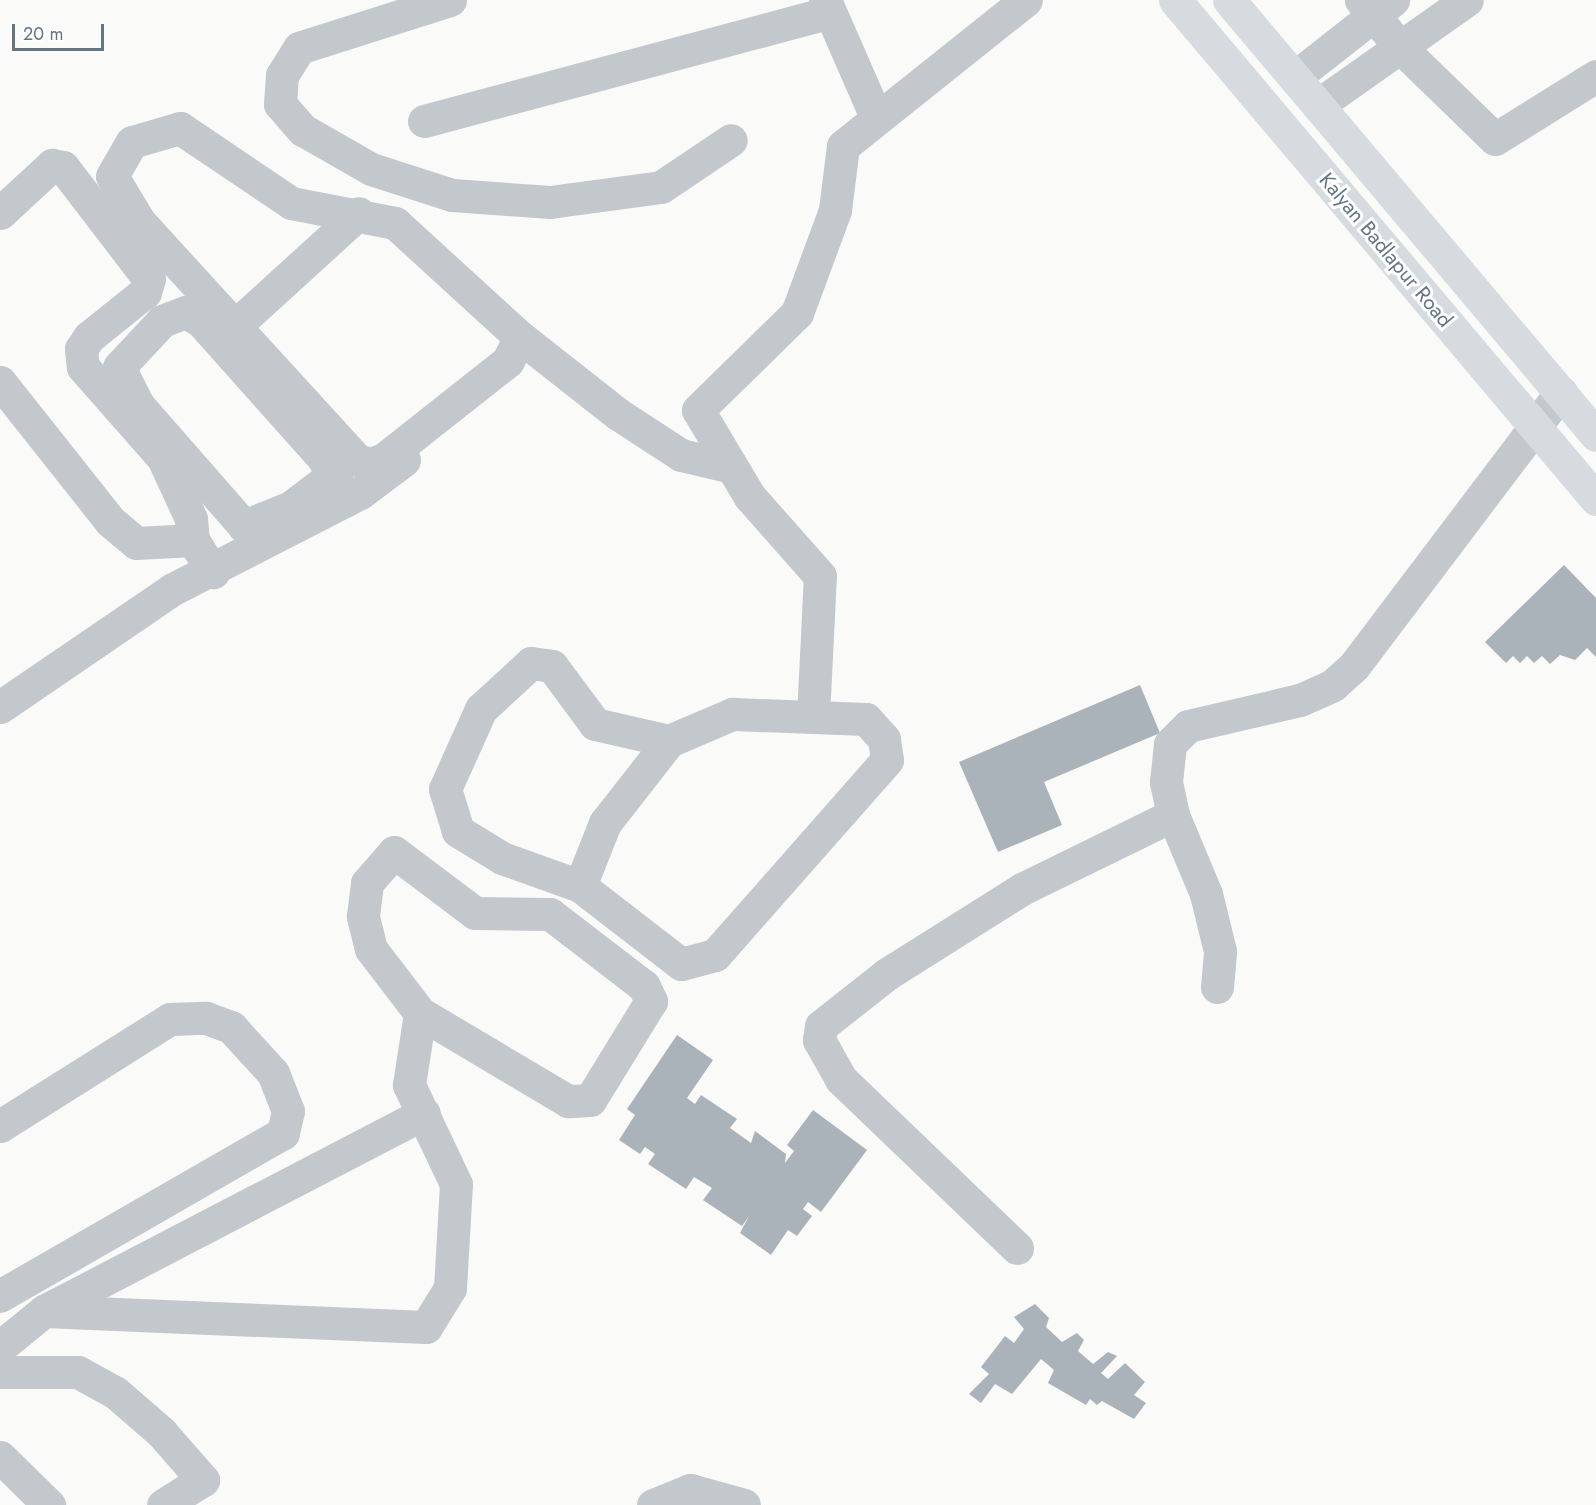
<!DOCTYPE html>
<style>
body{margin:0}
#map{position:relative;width:1596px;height:1505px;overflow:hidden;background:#fafaf8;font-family:Jost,sans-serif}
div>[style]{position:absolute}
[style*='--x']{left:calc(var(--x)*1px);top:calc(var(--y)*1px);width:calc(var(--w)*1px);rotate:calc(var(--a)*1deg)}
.building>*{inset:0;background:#aab3b9}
.minor>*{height:33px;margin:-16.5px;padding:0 16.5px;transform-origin:16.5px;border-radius:16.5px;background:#c3c8cc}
.major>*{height:33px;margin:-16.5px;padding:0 16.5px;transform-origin:16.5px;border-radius:16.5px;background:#d6dbdf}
span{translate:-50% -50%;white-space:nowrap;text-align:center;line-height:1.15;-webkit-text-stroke:6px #fff;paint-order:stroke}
.street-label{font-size:21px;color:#657683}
.scale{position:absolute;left:12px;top:24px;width:92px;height:27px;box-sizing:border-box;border:3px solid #657683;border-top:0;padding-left:8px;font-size:18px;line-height:21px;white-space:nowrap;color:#657683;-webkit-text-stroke:4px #fff;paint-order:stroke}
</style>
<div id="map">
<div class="building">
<div style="clip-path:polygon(1564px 565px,1596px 598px,1596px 657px,1587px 648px,1575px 660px,1560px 655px,1550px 664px,1542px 656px,1534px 663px,1527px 656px,1520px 663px,1513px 656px,1506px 663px,1485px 642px)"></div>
<div style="clip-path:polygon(1140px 685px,1160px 733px,1044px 782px,1062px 825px,998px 852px,959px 762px)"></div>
<div style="clip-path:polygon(677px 1035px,713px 1060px,687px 1098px,695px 1104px,701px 1095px,737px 1119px,730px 1128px,751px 1143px,755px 1131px,786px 1154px,785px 1163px,794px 1151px,787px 1145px,813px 1110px,867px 1150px,821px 1212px,808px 1202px,803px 1209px,812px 1216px,797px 1236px,788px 1230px,771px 1255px,740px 1233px,749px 1216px,742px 1226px,703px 1200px,712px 1188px,694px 1177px,686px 1189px,648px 1164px,655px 1154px,645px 1147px,640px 1154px,619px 1140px,635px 1115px,627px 1109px)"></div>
<div style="clip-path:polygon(1035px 1304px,1049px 1318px,1046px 1327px,1062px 1342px,1077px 1333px,1084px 1340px,1078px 1351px,1093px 1364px,1108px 1352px,1117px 1356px,1101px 1373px,1108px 1379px,1125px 1363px,1145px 1382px,1134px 1395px,1146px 1403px,1134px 1419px,1102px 1401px,1097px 1405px,1090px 1399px,1086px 1405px,1048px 1383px,1054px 1370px,1041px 1359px,1012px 1394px,995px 1384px,981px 1403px,969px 1394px,989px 1374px,981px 1367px,1005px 1336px,1014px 1343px,1024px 1329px,1014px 1317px)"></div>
</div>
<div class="minor">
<div style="--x:450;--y:0;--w:158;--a:162.4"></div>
<div style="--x:299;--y:48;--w:32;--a:122"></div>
<div style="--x:282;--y:75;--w:29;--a:94"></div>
<div style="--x:280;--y:104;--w:35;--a:49"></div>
<div style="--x:303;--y:130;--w:78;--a:29.8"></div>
<div style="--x:371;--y:169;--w:85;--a:17.8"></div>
<div style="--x:452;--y:195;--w:98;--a:4.1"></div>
<div style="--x:550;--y:202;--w:112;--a:-7.7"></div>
<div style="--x:661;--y:187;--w:84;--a:-33.9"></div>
<div style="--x:825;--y:0;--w:128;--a:66.4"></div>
<div style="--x:1361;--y:0;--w:61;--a:50.3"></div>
<div style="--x:1400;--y:47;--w:132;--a:44.1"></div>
<div style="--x:1495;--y:139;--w:119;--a:-32"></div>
<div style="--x:1295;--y:77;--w:125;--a:-38.2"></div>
<div style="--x:1318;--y:105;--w:182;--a:-35.2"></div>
<div style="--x:424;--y:121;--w:420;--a:-15"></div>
<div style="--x:0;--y:213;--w:71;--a:-42.7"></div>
<div style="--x:52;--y:165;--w:11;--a:10"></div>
<div style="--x:63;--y:167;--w:141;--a:52.5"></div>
<div style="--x:149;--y:279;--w:14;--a:107"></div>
<div style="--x:145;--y:292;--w:72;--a:141.2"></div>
<div style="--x:89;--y:337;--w:14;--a:124"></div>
<div style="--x:81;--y:349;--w:18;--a:84"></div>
<div style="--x:83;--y:367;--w:121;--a:48.7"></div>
<div style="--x:163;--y:458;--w:67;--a:65.3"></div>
<div style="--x:191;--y:519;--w:21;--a:85"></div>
<div style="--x:193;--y:540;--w:38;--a:58"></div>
<div style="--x:236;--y:325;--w:166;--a:-42.3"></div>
<div style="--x:520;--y:337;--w:27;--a:117"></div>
<div style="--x:508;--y:361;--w:158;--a:141.7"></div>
<div style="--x:384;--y:459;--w:15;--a:160"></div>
<div style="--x:370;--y:464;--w:14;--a:-163"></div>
<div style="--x:357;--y:460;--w:323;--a:-132.4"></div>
<div style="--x:139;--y:221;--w:52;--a:-121"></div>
<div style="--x:112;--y:176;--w:39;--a:-60"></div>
<div style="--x:132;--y:142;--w:50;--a:-16.3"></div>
<div style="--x:180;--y:128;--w:134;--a:34"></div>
<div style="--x:291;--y:203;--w:106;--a:10.9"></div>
<div style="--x:395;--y:223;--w:169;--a:42.4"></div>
<div style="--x:520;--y:337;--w:125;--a:38.2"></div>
<div style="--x:618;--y:414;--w:75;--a:33.1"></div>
<div style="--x:681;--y:455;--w:52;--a:13.2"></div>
<div style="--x:0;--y:382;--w:177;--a:51.6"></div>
<div style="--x:110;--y:521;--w:34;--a:40"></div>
<div style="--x:136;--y:543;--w:57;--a:-3"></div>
<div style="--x:333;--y:475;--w:53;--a:142.7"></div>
<div style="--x:291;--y:507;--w:51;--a:158"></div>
<div style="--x:244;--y:526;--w:161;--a:-131.2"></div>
<div style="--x:138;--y:405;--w:42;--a:-116.6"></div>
<div style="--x:119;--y:367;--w:63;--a:-46.9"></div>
<div style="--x:162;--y:321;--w:26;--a:-21"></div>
<div style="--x:186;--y:312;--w:17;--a:31"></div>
<div style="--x:201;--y:321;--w:183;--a:48.3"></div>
<div style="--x:323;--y:458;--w:30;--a:60"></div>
<div style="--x:338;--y:484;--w:18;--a:61"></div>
<div style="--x:0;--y:707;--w:209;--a:-34.3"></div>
<div style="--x:173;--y:589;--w:210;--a:-27.2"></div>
<div style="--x:360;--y:493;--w:55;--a:-36.9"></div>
<div style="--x:813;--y:717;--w:141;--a:-87.2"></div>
<div style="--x:820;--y:576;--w:106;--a:-131.5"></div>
<div style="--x:750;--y:497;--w:101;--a:-120.9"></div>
<div style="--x:698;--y:410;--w:139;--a:-44.4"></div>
<div style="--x:797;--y:313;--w:110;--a:-69.7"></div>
<div style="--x:835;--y:210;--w:64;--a:-82.9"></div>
<div style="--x:843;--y:146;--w:234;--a:-38.6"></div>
<div style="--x:580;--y:886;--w:68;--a:-68.4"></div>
<div style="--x:605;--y:823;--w:104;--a:-52"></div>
<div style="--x:669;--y:741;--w:69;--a:-23.2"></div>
<div style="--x:732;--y:714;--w:134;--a:2.1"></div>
<div style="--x:866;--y:719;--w:27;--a:48"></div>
<div style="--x:884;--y:739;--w:21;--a:82"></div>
<div style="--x:887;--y:760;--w:260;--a:131.4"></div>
<div style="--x:715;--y:955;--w:35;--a:165"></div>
<div style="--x:681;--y:964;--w:128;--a:-142.3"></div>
<div style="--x:580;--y:886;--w:83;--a:-160.3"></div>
<div style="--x:502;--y:858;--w:52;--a:-148.5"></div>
<div style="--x:458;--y:831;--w:44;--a:-107.2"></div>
<div style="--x:445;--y:789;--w:88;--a:-65.8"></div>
<div style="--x:481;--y:709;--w:68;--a:-42.6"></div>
<div style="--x:531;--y:663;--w:21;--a:8"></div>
<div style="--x:552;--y:666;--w:72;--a:53.4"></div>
<div style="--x:595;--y:724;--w:76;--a:12.9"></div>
<div style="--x:1217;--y:987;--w:36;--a:-85"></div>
<div style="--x:1220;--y:951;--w:59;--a:-103.8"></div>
<div style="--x:1206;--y:894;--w:86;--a:-112.7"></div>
<div style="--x:1173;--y:815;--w:34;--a:-102"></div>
<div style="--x:1166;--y:782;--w:38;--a:-84"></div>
<div style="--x:1170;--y:744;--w:25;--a:-45"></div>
<div style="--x:1188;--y:726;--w:115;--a:-13.1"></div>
<div style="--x:1300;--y:700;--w:36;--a:-24"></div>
<div style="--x:1333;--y:685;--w:28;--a:-42"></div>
<div style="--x:1354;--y:666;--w:343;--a:-52.9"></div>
<div style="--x:0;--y:1126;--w:201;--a:-32.2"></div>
<div style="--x:170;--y:1019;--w:36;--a:-2"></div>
<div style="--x:206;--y:1018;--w:27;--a:20"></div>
<div style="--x:231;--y:1027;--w:62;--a:47.6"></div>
<div style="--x:273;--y:1073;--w:41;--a:68.5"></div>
<div style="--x:288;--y:1111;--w:23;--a:103"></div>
<div style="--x:283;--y:1133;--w:327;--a:150.1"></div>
<div style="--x:1017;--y:1248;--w:244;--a:-136.2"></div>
<div style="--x:841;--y:1079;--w:45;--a:-119.4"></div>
<div style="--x:819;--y:1040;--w:14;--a:-82"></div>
<div style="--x:821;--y:1026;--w:84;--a:-38.2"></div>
<div style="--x:887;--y:974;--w:160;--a:-32.2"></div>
<div style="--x:1022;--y:889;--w:168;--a:-26.1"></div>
<div style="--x:46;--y:1310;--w:426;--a:-27.5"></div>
<div style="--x:0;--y:1347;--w:57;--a:-39.3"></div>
<div style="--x:44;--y:1311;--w:382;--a:2.4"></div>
<div style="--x:426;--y:1327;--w:46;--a:-58.4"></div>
<div style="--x:450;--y:1288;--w:104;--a:-86.7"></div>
<div style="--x:456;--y:1184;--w:110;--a:-115.4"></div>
<div style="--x:409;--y:1085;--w:73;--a:-81.3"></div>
<div style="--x:420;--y:1013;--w:81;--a:-127.4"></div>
<div style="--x:371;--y:949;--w:34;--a:-104"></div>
<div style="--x:363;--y:916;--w:33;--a:-83"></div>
<div style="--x:367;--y:883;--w:41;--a:-48.9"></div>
<div style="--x:394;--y:852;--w:101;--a:37"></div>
<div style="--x:475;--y:913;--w:75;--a:0.8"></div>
<div style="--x:550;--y:914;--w:118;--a:37.5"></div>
<div style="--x:644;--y:986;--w:17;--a:65"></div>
<div style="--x:651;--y:1001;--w:116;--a:121.6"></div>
<div style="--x:590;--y:1100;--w:22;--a:177"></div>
<div style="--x:568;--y:1101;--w:172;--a:-149.3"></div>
<div style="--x:0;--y:1372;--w:78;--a:0"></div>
<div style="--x:78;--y:1372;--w:43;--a:28.9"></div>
<div style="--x:116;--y:1393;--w:60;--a:40.9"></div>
<div style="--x:161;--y:1432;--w:64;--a:48.8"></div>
<div style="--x:203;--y:1480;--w:47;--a:148"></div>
<div style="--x:0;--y:1457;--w:69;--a:44.4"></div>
<div style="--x:653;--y:1505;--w:40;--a:-22"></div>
<div style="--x:690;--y:1490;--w:56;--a:15.5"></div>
</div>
<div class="major">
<div style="--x:1175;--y:0;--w:653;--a:49.85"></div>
<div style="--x:1229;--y:0;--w:569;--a:49.85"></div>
</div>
<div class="street-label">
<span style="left:1386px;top:250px;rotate:50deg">Kalyan Badlapur Road</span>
</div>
<div class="scale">20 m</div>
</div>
